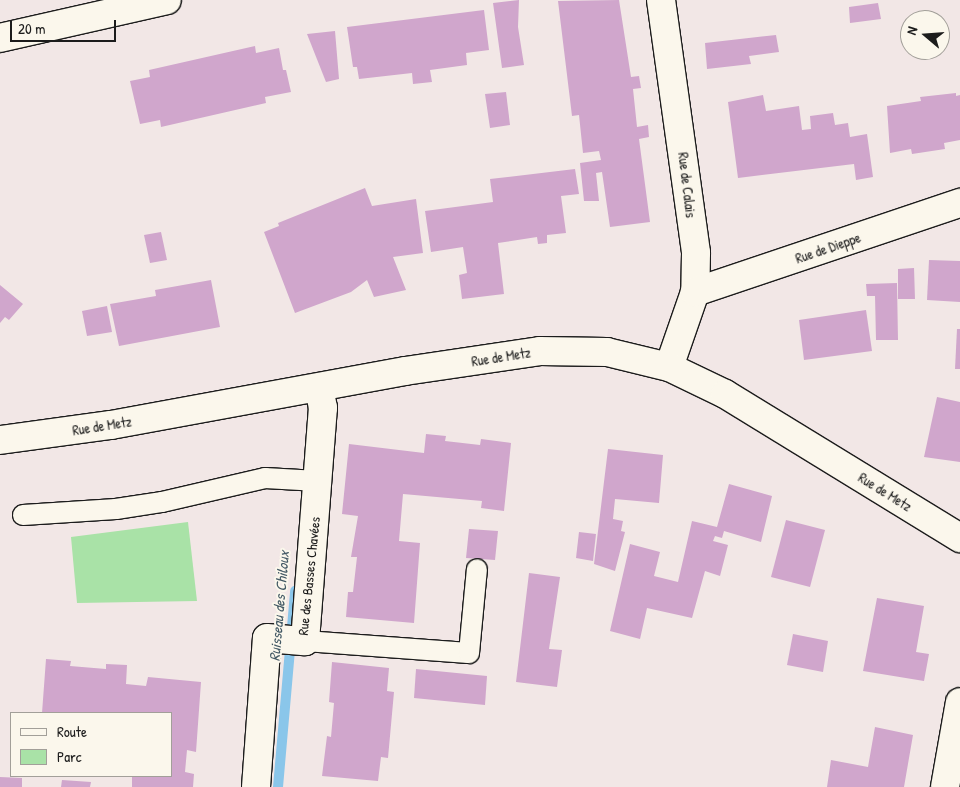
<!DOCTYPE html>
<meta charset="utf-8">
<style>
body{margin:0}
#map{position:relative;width:960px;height:787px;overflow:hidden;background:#f2e7e6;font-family:"Patrick Hand",sans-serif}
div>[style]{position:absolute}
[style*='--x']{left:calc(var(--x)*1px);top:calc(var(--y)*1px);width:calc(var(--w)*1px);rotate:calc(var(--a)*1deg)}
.green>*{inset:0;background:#a9e2a7}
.stream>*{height:10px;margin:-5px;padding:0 5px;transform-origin:5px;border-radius:5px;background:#8ac6ea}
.building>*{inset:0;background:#d0a6cc}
.roads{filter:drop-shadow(1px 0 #1c1c1c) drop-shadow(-1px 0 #1c1c1c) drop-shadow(0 1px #1c1c1c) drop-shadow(0 -1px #1c1c1c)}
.lane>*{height:20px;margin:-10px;padding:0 10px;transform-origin:10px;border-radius:10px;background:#fbf7ec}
.street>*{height:28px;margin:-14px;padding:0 14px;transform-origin:14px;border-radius:14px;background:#fbf7ec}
.secondary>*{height:28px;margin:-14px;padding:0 14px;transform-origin:14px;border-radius:14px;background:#fbf7ec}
span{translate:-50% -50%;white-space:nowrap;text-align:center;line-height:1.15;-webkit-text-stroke:4px #fbf7ec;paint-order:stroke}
.street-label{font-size:14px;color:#1c1c1c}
.water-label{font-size:15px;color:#425864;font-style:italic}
.legend{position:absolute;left:10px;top:712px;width:162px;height:65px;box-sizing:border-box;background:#fbf7ec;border:1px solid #a29f99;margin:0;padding:6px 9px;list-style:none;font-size:15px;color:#1c1c1c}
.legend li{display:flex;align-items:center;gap:10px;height:25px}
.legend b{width:25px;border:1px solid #a29f99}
.north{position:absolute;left:900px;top:10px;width:50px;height:50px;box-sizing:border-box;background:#fbf7ec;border:1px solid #a29f99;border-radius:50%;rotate:288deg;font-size:14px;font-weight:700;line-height:20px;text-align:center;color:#1c1c1c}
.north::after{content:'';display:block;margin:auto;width:18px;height:22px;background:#1c1c1c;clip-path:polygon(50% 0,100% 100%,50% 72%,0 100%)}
.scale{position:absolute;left:10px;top:20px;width:106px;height:22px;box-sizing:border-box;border:2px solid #1c1c1c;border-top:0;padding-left:6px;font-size:15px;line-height:18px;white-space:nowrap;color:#1c1c1c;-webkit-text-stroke:4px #fbf7ec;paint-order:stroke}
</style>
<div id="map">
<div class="green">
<div style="clip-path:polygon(188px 522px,197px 601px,77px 603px,71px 537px)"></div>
</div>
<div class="stream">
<div style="--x:278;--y:787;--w:197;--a:-85"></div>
</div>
<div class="building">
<div style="clip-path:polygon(519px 0,518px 27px,524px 65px,502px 68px,493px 3px)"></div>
<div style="clip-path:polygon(619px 0,631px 77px,639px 76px,641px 88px,633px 89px,637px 127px,648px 125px,649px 137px,639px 139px,650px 222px,610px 227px,602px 172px,596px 173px,599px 201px,584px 201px,580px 163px,601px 160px,599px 151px,583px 153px,579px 115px,572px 116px,558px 1px)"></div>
<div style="clip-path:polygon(878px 3px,881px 19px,850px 23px,849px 7px)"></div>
<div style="clip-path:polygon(484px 10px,489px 50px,466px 53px,467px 65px,430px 70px,432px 82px,413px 84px,412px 73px,359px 79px,357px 67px,353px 67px,347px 27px)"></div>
<div style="clip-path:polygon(335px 31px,339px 79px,326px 82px,307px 34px)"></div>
<div style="clip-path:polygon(776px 35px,779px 52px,749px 56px,751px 64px,707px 69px,705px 43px)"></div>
<div style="clip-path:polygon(255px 46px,256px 53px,279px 48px,283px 70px,286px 70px,291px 92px,265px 97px,266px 103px,161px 127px,160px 120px,140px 124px,130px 81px,150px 77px,149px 70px)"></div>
<div style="clip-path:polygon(506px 92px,510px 125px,490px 128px,485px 94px)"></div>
<div style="clip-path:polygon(956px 93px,956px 96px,960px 95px,960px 140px,944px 143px,945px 149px,912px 154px,911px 149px,890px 153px,887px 106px,921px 101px,920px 97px)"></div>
<div style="clip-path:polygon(763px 95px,766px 111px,799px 106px,802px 130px,811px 129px,810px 116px,833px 113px,835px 125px,848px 123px,850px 137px,867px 134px,873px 177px,856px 180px,854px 164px,738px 178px,728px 102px)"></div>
<div style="clip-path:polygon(575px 169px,579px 194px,561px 196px,566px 233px,547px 235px,547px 243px,538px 244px,537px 237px,498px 243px,504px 294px,462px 299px,459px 275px,467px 273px,463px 247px,431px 252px,425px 211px,493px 202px,490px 179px)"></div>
<div style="clip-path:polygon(365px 188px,372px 206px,416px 199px,423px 253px,393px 257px,406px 290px,374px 297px,367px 280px,351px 292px,295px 313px,264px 232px,279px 226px,278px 223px)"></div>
<div style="clip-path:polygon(161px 232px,167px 260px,150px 263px,144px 235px)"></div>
<div style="clip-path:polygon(929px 260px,960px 261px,960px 302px,927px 300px)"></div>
<div style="clip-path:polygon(914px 268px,915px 299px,898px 299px,898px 269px)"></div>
<div style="clip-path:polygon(211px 280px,220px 327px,119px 346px,110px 304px,156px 296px,155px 290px)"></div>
<div style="clip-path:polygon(897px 283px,898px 340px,876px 340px,875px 296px,867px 296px,866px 284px)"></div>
<div style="clip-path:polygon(0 285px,23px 304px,9px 320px,5px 317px,0 323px)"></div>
<div style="clip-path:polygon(107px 306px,112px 332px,87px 336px,82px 311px)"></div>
<div style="clip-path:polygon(866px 310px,872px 351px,804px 360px,799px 320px)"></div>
<div style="clip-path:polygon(957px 329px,960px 329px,960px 369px,955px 369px)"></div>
<div style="clip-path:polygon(937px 397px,960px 402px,960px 462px,924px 457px)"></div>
<div style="clip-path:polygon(426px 434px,446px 436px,445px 441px,480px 445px,481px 439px,511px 443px,504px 511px,481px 508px,482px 501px,403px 494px,399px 541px,420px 543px,414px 623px,346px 617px,348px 592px,353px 592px,357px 557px,351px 557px,358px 516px,342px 514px,349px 444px,424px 453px)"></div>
<div style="clip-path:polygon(608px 449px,663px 455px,659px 503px,615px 499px,613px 519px,623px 521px,621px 531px,625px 532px,615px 571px,594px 564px)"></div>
<div style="clip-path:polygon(729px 484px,772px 496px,761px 542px,724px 531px,722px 538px,715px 536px,713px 541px,728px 545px,720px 576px,705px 571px,692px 618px,647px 608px,640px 639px,610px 631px,630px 544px,660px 552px,654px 576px,678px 582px,692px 521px,717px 527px)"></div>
<div style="clip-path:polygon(786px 520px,825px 530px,810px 587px,771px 577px)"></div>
<div style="clip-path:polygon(469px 529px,498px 531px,495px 560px,466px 558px)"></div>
<div style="clip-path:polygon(579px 532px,596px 534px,593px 561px,576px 558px)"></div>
<div style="clip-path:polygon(529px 573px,560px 577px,549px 649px,562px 650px,557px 687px,516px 682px)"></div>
<div style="clip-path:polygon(877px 598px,924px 606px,916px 652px,929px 654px,924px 681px,863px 671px)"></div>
<div style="clip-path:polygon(793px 634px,828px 641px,823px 672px,787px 665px)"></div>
<div style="clip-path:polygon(46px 659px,71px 661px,70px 666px,106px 669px,106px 664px,127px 665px,126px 684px,146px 686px,148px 677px,201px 682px,196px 752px,187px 750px,185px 772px,194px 774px,193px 787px,132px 787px,132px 776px,171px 776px,171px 713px,42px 713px)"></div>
<div style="clip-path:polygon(332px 662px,389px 668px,387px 691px,394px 692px,388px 758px,381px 757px,378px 781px,322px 776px,327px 736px,331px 737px,334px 703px,329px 702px)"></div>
<div style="clip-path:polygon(416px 669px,487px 676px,485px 705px,414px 698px)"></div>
<div style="clip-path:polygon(875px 727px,913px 735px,904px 787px,827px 787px,831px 760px,868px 767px)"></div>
<div style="clip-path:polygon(0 777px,22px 778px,22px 787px,0 787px)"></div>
<div style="clip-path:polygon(62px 780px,91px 782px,90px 787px,61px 787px)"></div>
</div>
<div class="roads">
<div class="lane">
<div style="--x:23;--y:515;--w:93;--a:-3.7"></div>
<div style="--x:116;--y:509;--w:47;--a:-8.7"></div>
<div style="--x:162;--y:502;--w:106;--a:-13.1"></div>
<div style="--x:265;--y:478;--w:53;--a:3.2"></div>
<div style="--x:305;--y:641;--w:164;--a:4.2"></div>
<div style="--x:469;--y:653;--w:84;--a:-84.6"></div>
</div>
<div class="street">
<div style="--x:661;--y:0;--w:255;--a:82.1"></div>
<div style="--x:696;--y:253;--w:39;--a:91"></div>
<div style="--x:695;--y:292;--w:79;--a:109.1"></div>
<div style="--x:0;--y:38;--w:171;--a:-12.8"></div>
<div style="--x:695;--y:292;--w:280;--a:-18.6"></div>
<div style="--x:256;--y:787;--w:149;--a:-85.8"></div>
<div style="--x:267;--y:638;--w:38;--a:5"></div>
<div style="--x:305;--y:641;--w:234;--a:-85.6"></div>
<div style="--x:323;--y:408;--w:21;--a:-101"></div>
<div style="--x:945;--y:787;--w:86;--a:-80"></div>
</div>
<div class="secondary">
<div style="--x:0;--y:440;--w:112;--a:-7.7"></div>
<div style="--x:111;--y:425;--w:299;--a:-10.4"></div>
<div style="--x:405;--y:371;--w:136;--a:-8.4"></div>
<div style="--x:540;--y:351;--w:67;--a:0.9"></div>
<div style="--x:607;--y:352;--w:64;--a:13.6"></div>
<div style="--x:669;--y:367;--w:62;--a:25.7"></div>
<div style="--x:725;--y:394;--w:276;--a:31.5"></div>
</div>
</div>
<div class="street-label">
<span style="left:687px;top:185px;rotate:83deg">Rue de Calais</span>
<span style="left:828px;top:248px;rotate:-19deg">Rue de Dieppe</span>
<span style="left:501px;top:357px;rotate:-9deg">Rue de Metz</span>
<span style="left:102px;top:426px;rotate:-9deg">Rue de Metz</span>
<span style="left:885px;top:492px;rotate:32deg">Rue de Metz</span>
<span style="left:309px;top:576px;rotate:-84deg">Rue des Basses Chavées</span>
</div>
<div class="water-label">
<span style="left:279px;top:606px;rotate:-85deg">Ruisseau des Chiloux</span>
</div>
<ul class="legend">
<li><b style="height:6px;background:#fbf7ec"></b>Route</li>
<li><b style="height:14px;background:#a9e2a7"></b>Parc</li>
</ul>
<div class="north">N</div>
<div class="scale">20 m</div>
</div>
